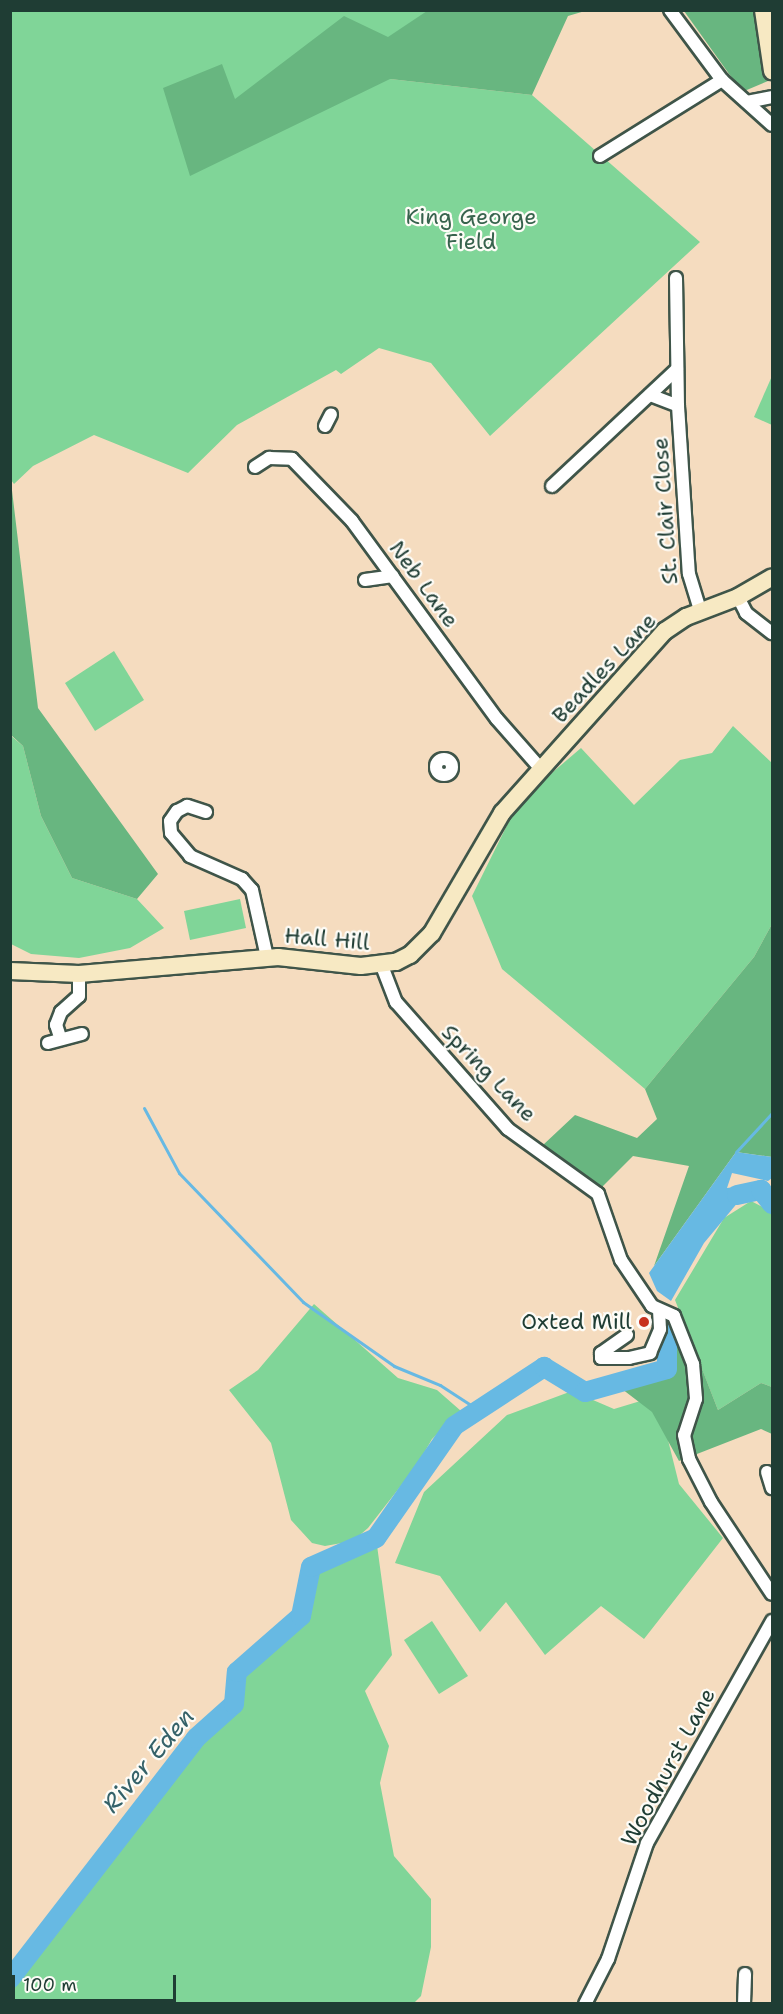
<!DOCTYPE html>
<style>
body{margin:0}
#map{position:relative;width:783px;height:2014px;overflow:hidden;background:#f5dcbf;font-family:"Shantell Sans",sans-serif}
div>[style]{position:absolute}
[style*='--x']{left:calc(var(--x)*1px);top:calc(var(--y)*1px);width:calc(var(--w)*1px);rotate:calc(var(--a)*1deg)}
.green>*{inset:0;background:#80d598}
.forest>*{inset:0;background:#68b680}
.water>*{inset:0;background:#67b9e3}
.stream>*{height:3px;margin:-1.5px;padding:0 1.5px;transform-origin:1.5px;border-radius:1.5px;background:#67b9e3}
.river>*{height:20px;margin:-10px;padding:0 10px;transform-origin:10px;border-radius:10px;background:#67b9e3}
.roads{filter:drop-shadow(2px 0 #3f5549) drop-shadow(-2px 0 #3f5549) drop-shadow(0 2px #3f5549) drop-shadow(0 -2px #3f5549)}
.street>*{height:12px;margin:-6px;padding:0 6px;transform-origin:6px;border-radius:6px;background:#fff}
.street>.ring{margin:-6px;padding:0;box-sizing:content-box;background:none;border:12px solid #fff;border-radius:50%}
.secondary>*{height:16px;margin:-8px;padding:0 8px;transform-origin:8px;border-radius:8px;background:#f7e9c3}
.dots>*{width:16px;height:16px;translate:-50% -50%;box-sizing:border-box;border:3px solid #fdfcf7;border-radius:50%}
span{translate:-50% -50%;white-space:nowrap;text-align:center;line-height:1.15;-webkit-text-stroke:4.5px #fdfcf7;paint-order:stroke}
.park-label{font-size:22px;color:#37634d}
.street-label{font-size:22px;color:#1f3d34}
.poi-label{font-size:22px;color:#1f3d34}
.right{translate:-100% -50%;text-align:right}
.water-label{font-size:24px;color:#356269;font-style:italic}
.frame{position:absolute;inset:0;border:12px solid #1f3d34;pointer-events:none}
.scale{position:absolute;left:12px;top:1975px;width:164px;height:27px;box-sizing:border-box;border:3px solid #1f3d34;border-top:0;padding-left:8px;font-size:18px;line-height:21px;white-space:nowrap;color:#1f3d34;-webkit-text-stroke:4px #fdfcf7;paint-order:stroke}
</style>
<div id="map">
<div class="green">
<div style="clip-path:polygon(11px 11px,447px 11px,390px 79px,532px 95px,700px 242px,490px 436px,431px 363px,379px 348px,341px 374px,336px 370px,237px 425px,188px 473px,94px 435px,33px 466px,14px 484px,11px 480px)"></div>
<div style="clip-path:polygon(772px 376px,772px 425px,754px 417px)"></div>
<div style="clip-path:polygon(114px 651px,144px 700px,95px 731px,65px 683px)"></div>
<div style="clip-path:polygon(733px 726px,772px 763px,772px 924px,754px 957px,645px 1089px,502px 969px,472px 896px,519px 801px,581px 748px,634px 805px,680px 760px,712px 753px)"></div>
<div style="clip-path:polygon(10px 735px,23px 746px,41px 816px,72px 878px,137px 899px,164px 928px,130px 948px,79px 958px,31px 954px,11px 944px)"></div>
<div style="clip-path:polygon(240px 899px,246px 928px,190px 940px,184px 911px)"></div>
<div style="clip-path:polygon(751px 1201px,772px 1212px,772px 1387px,761px 1383px,718px 1410px,675px 1300px,724px 1218px)"></div>
<div style="clip-path:polygon(314px 1304px,398px 1378px,437px 1390px,461px 1411px,432px 1439px,417px 1465px,368px 1528px,353px 1541px,325px 1546px,312px 1543px,291px 1520px,271px 1443px,229px 1390px,258px 1370px)"></div>
<div style="clip-path:polygon(572px 1391px,614px 1409px,657px 1396px,679px 1484px,723px 1538px,644px 1639px,601px 1606px,545px 1655px,506px 1602px,480px 1632px,440px 1576px,395px 1563px,424px 1492px,507px 1415px)"></div>
<div style="clip-path:polygon(376px 1538px,392px 1655px,365px 1691px,389px 1746px,380px 1783px,394px 1856px,431px 1899px,431px 1947px,421px 1996px,413px 2004px,11px 2003px,11px 1979px,196px 1738px,234px 1704px,237px 1672px,301px 1616px,311px 1567px)"></div>
<div style="clip-path:polygon(432px 1621px,468px 1676px,439px 1694px,404px 1640px)"></div>
</div>
<div class="forest">
<div style="clip-path:polygon(427px 11px,585px 11px,568px 16px,532px 95px,390px 79px,190px 176px,163px 88px,222px 64px,235px 99px,344px 16px,388px 37px)"></div>
<div style="clip-path:polygon(684px 11px,755px 11px,768px 81px,742px 92px)"></div>
<div style="clip-path:polygon(11px 482px,38px 708px,158px 874px,137px 899px,72px 878px,41px 816px,23px 746px,11px 735px)"></div>
<div style="clip-path:polygon(772px 924px,772px 1157px,736px 1152px,654px 1266px,689px 1166px,633px 1156px,600px 1189px,543px 1145px,575px 1115px,637px 1138px,657px 1119px,645px 1089px,754px 957px)"></div>
<div style="clip-path:polygon(685px 1325px,718px 1410px,761px 1383px,772px 1387px,772px 1434px,761px 1429px,679px 1461px,652px 1412px,622px 1389px,661px 1377px,667px 1327px)"></div>
</div>
<div class="water">
<div style="clip-path:polygon(736px 1152px,772px 1157px,772px 1178px,768px 1181px,732px 1173px,727px 1188px,749px 1185px,761px 1190px,744px 1195px,704px 1243px,671px 1301px,657px 1291px,649px 1273px)"></div>
</div>
<div class="stream">
<div style="--x:144;--y:1108;--w:74;--a:61.7"></div>
<div style="--x:179;--y:1173;--w:179;--a:46.1"></div>
<div style="--x:303;--y:1302;--w:111;--a:35.1"></div>
<div style="--x:394;--y:1366;--w:50;--a:22.4"></div>
<div style="--x:440;--y:1385;--w:44;--a:33"></div>
<div style="--x:736;--y:1152;--w:53;--a:-47.3"></div>
</div>
<div class="river">
<div style="--x:737;--y:1195;--w:25;--a:-12"></div>
<div style="--x:761;--y:1190;--w:18;--a:52"></div>
<div style="--x:10;--y:1979;--w:304;--a:-52.3"></div>
<div style="--x:196;--y:1738;--w:51;--a:-41.8"></div>
<div style="--x:234;--y:1704;--w:32;--a:-85"></div>
<div style="--x:237;--y:1672;--w:85;--a:-41.2"></div>
<div style="--x:301;--y:1616;--w:50;--a:-78.5"></div>
<div style="--x:311;--y:1567;--w:71;--a:-24"></div>
<div style="--x:376;--y:1538;--w:136;--a:-55.1"></div>
<div style="--x:454;--y:1426;--w:108;--a:-33.2"></div>
<div style="--x:544;--y:1367;--w:48;--a:31.4"></div>
<div style="--x:585;--y:1392;--w:85;--a:-15.7"></div>
<div style="--x:667;--y:1369;--w:47;--a:-90"></div>
</div>
<div class="roads">
<div class="street">
<div style="--x:670;--y:10;--w:87;--a:53.4"></div>
<div style="--x:722;--y:80;--w:67;--a:42"></div>
<div style="--x:747;--y:102;--w:25;--a:-11"></div>
<div style="--x:600;--y:156;--w:144;--a:-31.9"></div>
<div style="--x:676;--y:278;--w:128;--a:89.1"></div>
<div style="--x:678;--y:406;--w:168;--a:86.3"></div>
<div style="--x:689;--y:574;--w:39;--a:73"></div>
<div style="--x:650;--y:395;--w:30;--a:21"></div>
<div style="--x:325;--y:426;--w:13;--a:-63"></div>
<div style="--x:255;--y:467;--w:17;--a:-33"></div>
<div style="--x:269;--y:458;--w:23;--a:2"></div>
<div style="--x:292;--y:459;--w:86;--a:45.9"></div>
<div style="--x:352;--y:521;--w:245;--a:53.8"></div>
<div style="--x:497;--y:719;--w:67;--a:48.7"></div>
<div style="--x:552;--y:486;--w:171;--a:-43.1"></div>
<div style="--x:365;--y:580;--w:28;--a:-8"></div>
<div style="--x:738;--y:597;--w:18;--a:63"></div>
<div style="--x:746;--y:613;--w:33;--a:38"></div>
<div class="ring" style="left:436px;top:759px;width:4px;height:4px"></div>
<div style="--x:206;--y:812;--w:20;--a:-162"></div>
<div style="--x:187;--y:806;--w:11;--a:153"></div>
<div style="--x:177;--y:811;--w:12;--a:125"></div>
<div style="--x:170;--y:821;--w:12;--a:85"></div>
<div style="--x:171;--y:833;--w:30;--a:50"></div>
<div style="--x:190;--y:856;--w:57;--a:23.9"></div>
<div style="--x:242;--y:879;--w:15;--a:48"></div>
<div style="--x:252;--y:890;--w:69;--a:77.4"></div>
<div style="--x:382;--y:966;--w:39;--a:69"></div>
<div style="--x:396;--y:1002;--w:169;--a:48.6"></div>
<div style="--x:508;--y:1129;--w:111;--a:35.8"></div>
<div style="--x:598;--y:1194;--w:70;--a:70.8"></div>
<div style="--x:621;--y:1260;--w:55;--a:56"></div>
<div style="--x:652;--y:1306;--w:24;--a:24"></div>
<div style="--x:674;--y:1316;--w:52;--a:68.4"></div>
<div style="--x:693;--y:1364;--w:35;--a:85"></div>
<div style="--x:696;--y:1399;--w:38;--a:108"></div>
<div style="--x:684;--y:1435;--w:25;--a:78"></div>
<div style="--x:689;--y:1459;--w:48;--a:62.9"></div>
<div style="--x:711;--y:1502;--w:110;--a:56.5"></div>
<div style="--x:60;--y:1037;--w:13;--a:-108"></div>
<div style="--x:56;--y:1025;--w:14;--a:-69"></div>
<div style="--x:61;--y:1012;--w:24;--a:-42"></div>
<div style="--x:79;--y:996;--w:22;--a:-90"></div>
<div style="--x:48;--y:1043;--w:35;--a:-15"></div>
<div style="--x:627;--y:1335;--w:32;--a:145"></div>
<div style="--x:601;--y:1353;--w:5;--a:90"></div>
<div style="--x:601;--y:1358;--w:28;--a:0"></div>
<div style="--x:629;--y:1358;--w:22;--a:-13"></div>
<div style="--x:650;--y:1353;--w:26;--a:-67"></div>
<div style="--x:660;--y:1329;--w:17;--a:-93"></div>
<div style="--x:767;--y:1472;--w:17;--a:73"></div>
<div style="--x:585;--y:2004;--w:51;--a:-62.9"></div>
<div style="--x:608;--y:1959;--w:122;--a:-71.4"></div>
<div style="--x:647;--y:1843;--w:255;--a:-60.6"></div>
<div style="--x:744;--y:2004;--w:30;--a:-88"></div>
</div>
<div class="secondary">
<div style="--x:763;--y:10;--w:62;--a:81.6"></div>
<div style="--x:10;--y:971;--w:69;--a:2.5"></div>
<div style="--x:79;--y:974;--w:200;--a:-4.9"></div>
<div style="--x:278;--y:957;--w:83;--a:6.2"></div>
<div style="--x:361;--y:966;--w:35;--a:-7"></div>
<div style="--x:396;--y:962;--w:16;--a:-27"></div>
<div style="--x:410;--y:955;--w:31;--a:-45"></div>
<div style="--x:432;--y:933;--w:139;--a:-59.7"></div>
<div style="--x:502;--y:813;--w:244;--a:-48.2"></div>
<div style="--x:665;--y:631;--w:25;--a:-34"></div>
<div style="--x:686;--y:617;--w:56;--a:-21"></div>
<div style="--x:738;--y:597;--w:39;--a:-30"></div>
</div>
</div>
<div class="dots">
<div style="left:644px;top:1322px;background:#c8321e"></div>
</div>
<div class="park-label">
<span style="left:471px;top:229px">King George<br>Field</span>
</div>
<div class="street-label">
<span style="left:665px;top:511px;rotate:-94deg">St. Clair Close</span>
<span style="left:424px;top:584px;rotate:54deg">Neb Lane</span>
<span style="left:604px;top:668px;rotate:-47deg">Beadles Lane</span>
<span style="left:327px;top:939px;rotate:5deg">Hall Hill</span>
<span style="left:489px;top:1073px;rotate:46deg">Spring Lane</span>
<span style="left:668px;top:1767px;rotate:-62deg">Woodhurst Lane</span>
</div>
<div class="poi-label">
<span class="right" style="left:632px;top:1322px">Oxted Mill</span>
</div>
<div class="water-label">
<span style="left:149px;top:1761px;rotate:-50deg">River Eden</span>
</div>
<div class="frame"></div>
<div class="scale">100 m</div>
</div>
